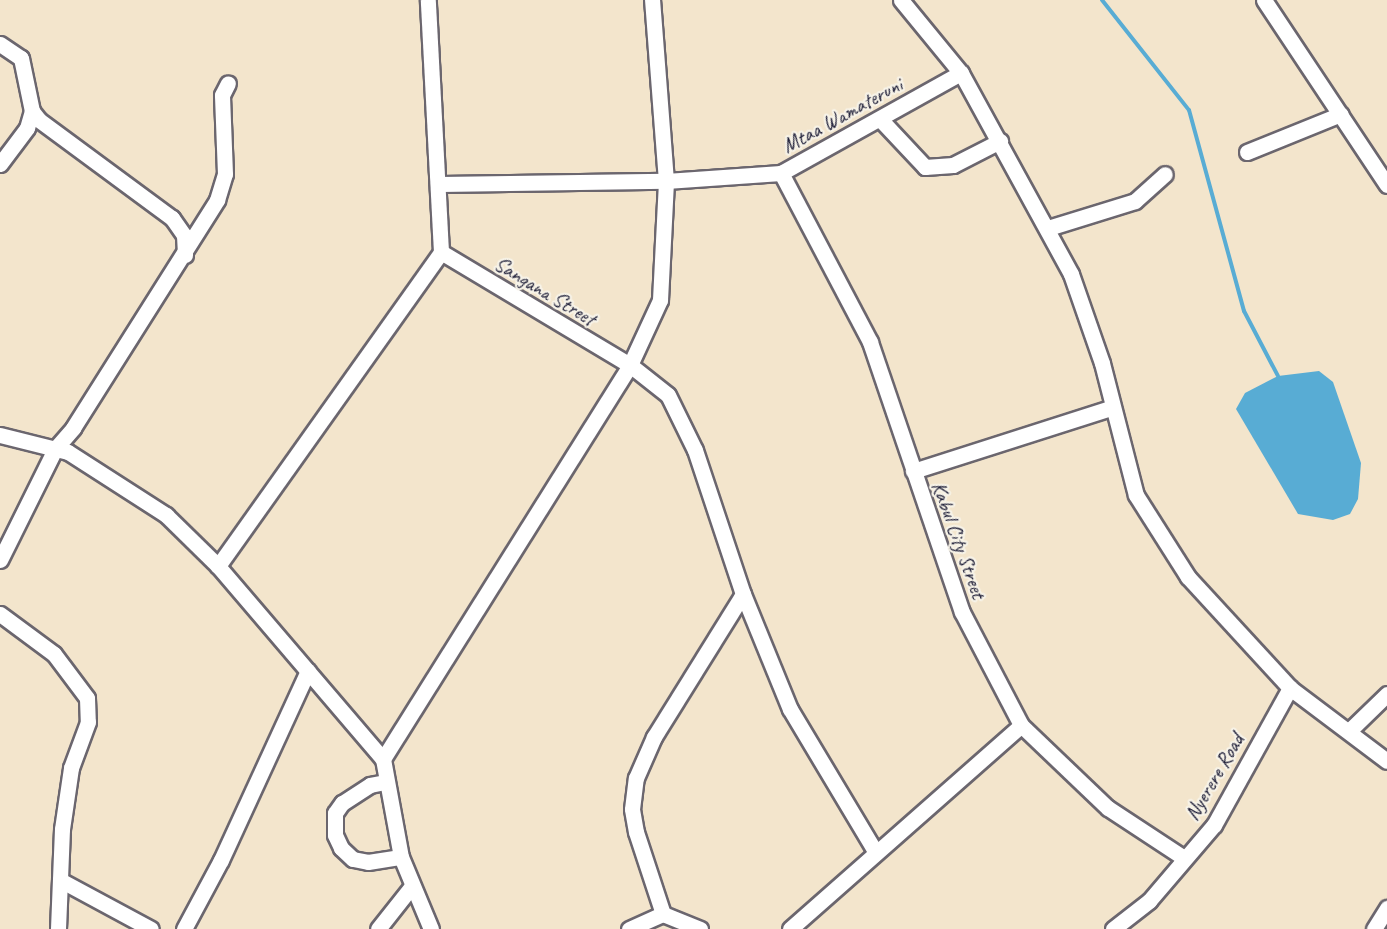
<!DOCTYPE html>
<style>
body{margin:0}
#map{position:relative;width:1387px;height:929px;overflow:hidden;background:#f3e5cc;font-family:Caveat,sans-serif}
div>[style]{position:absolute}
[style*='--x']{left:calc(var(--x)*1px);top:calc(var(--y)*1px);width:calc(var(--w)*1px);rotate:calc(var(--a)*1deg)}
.water>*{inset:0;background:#58acd4}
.stream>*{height:4px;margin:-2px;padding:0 2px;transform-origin:2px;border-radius:2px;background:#58acd4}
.roads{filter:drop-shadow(2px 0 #6b666e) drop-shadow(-2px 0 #6b666e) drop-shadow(0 2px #6b666e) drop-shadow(0 -2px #6b666e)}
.minor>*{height:15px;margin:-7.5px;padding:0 7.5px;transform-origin:7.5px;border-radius:7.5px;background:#fff}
span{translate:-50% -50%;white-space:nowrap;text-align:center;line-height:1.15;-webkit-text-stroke:4.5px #f7f3e8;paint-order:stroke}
.street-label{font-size:21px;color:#22223b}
</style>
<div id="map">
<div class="water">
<div style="clip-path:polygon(1319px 371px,1333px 382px,1361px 463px,1358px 499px,1350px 514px,1333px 520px,1298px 514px,1236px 409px,1245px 393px,1278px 376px)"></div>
</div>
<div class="stream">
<div style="--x:1102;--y:0;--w:140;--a:51.7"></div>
<div style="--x:1189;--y:110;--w:208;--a:74.7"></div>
<div style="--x:1244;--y:311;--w:73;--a:62.4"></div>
</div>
<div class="roads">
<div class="minor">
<div style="--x:901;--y:0;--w:94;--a:50.6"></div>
<div style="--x:961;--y:73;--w:229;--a:61.3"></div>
<div style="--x:1071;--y:274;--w:94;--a:70.8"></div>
<div style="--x:1102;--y:363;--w:136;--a:75.6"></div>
<div style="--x:1136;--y:495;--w:97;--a:57.6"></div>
<div style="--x:1188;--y:577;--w:151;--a:47.4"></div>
<div style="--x:1290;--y:688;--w:121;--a:37"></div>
<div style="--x:1264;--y:0;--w:222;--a:56.4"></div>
<div style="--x:0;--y:44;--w:25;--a:34"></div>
<div style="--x:21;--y:58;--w:54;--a:78.3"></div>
<div style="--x:32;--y:111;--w:11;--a:52"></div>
<div style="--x:39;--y:120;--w:165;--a:36.4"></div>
<div style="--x:172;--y:218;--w:21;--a:55"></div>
<div style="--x:184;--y:235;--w:20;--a:87"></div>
<div style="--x:880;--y:119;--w:66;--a:46.8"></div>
<div style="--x:925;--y:167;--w:28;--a:-4"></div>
<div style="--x:953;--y:165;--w:53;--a:-27.1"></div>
<div style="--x:1247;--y:152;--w:101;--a:-22"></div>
<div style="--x:0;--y:164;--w:45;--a:-53.1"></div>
<div style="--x:27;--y:128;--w:18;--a:-74"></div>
<div style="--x:781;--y:173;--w:191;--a:62.2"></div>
<div style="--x:870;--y:342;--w:285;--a:71.2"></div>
<div style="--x:962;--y:612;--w:127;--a:62.4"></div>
<div style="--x:1021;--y:725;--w:120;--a:43.7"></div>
<div style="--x:1108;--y:808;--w:91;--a:33.3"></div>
<div style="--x:440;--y:184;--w:226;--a:-0.8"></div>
<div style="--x:666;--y:181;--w:115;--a:-4"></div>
<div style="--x:781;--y:173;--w:206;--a:-29.1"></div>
<div style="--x:1048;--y:228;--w:91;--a:-17.2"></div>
<div style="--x:1135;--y:201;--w:40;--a:-42"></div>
<div style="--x:441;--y:252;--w:220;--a:30.9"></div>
<div style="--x:630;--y:365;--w:48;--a:38.3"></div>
<div style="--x:668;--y:395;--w:61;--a:63.9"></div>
<div style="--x:695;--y:450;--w:152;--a:71.6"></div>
<div style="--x:743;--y:594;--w:124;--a:67.8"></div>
<div style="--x:790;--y:709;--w:165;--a:59.1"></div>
<div style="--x:0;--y:435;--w:70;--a:14"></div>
<div style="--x:68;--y:452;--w:117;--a:32.7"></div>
<div style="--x:166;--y:515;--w:73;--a:44.4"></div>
<div style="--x:218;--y:566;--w:254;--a:49.5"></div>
<div style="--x:913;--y:471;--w:208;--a:-17.7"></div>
<div style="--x:0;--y:560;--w:124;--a:-63.6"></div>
<div style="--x:55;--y:449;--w:28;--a:-49"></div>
<div style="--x:73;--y:428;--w:270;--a:-57.7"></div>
<div style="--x:217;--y:200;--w:27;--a:-73"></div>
<div style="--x:225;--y:174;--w:79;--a:-92.2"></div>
<div style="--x:222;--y:95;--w:13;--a:-63"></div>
<div style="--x:218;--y:566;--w:385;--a:-54.6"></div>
<div style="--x:441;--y:252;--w:252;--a:-93"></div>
<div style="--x:0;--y:614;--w:67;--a:36.5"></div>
<div style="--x:54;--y:654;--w:55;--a:53.1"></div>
<div style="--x:87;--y:698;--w:24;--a:88"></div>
<div style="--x:88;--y:722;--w:49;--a:110.3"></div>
<div style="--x:71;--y:768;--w:62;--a:98.4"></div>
<div style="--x:62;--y:829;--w:100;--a:92.3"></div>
<div style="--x:1349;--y:731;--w:53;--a:-44.2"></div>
<div style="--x:385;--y:782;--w:15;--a:169"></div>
<div style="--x:370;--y:785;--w:33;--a:147"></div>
<div style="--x:342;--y:803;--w:12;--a:125"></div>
<div style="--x:335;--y:813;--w:22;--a:90"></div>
<div style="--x:335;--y:835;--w:14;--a:65"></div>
<div style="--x:341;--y:848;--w:16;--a:43"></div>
<div style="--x:353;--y:859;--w:15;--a:11"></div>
<div style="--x:368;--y:862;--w:33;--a:-9"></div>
<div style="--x:60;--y:880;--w:103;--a:28.3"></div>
<div style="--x:663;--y:914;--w:86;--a:-108.2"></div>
<div style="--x:636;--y:832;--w:23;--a:-100"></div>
<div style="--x:632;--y:809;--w:31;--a:-83"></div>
<div style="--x:636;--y:778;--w:45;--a:-66.3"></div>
<div style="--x:654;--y:737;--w:168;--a:-58.1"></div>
<div style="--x:184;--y:929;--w:78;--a:-61.8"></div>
<div style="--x:221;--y:860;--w:208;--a:-65.3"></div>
<div style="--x:378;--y:929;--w:55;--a:-51.7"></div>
<div style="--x:431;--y:929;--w:78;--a:-112.6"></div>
<div style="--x:401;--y:857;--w:100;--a:-100.4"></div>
<div style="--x:383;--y:759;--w:465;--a:-57.9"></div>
<div style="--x:630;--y:365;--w:72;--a:-65.2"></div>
<div style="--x:660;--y:300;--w:119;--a:-87.1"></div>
<div style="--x:666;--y:181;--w:182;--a:-94.4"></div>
<div style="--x:629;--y:929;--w:37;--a:-24"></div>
<div style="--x:663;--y:914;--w:40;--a:22"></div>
<div style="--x:790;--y:929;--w:308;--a:-41.4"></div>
<div style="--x:1113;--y:929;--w:46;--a:-37.9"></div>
<div style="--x:1149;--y:901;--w:100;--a:-49.5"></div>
<div style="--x:1214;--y:825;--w:157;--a:-61"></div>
<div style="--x:1374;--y:929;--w:25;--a:-58"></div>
</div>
</div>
<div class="street-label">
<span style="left:842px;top:115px;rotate:-29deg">Mtaa Wamateruni</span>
<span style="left:545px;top:291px;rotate:31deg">Sangana Street</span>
<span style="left:959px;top:540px;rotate:70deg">Kabul City Street</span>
<span style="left:1214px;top:777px;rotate:-60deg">Nyerere Road</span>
</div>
</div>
